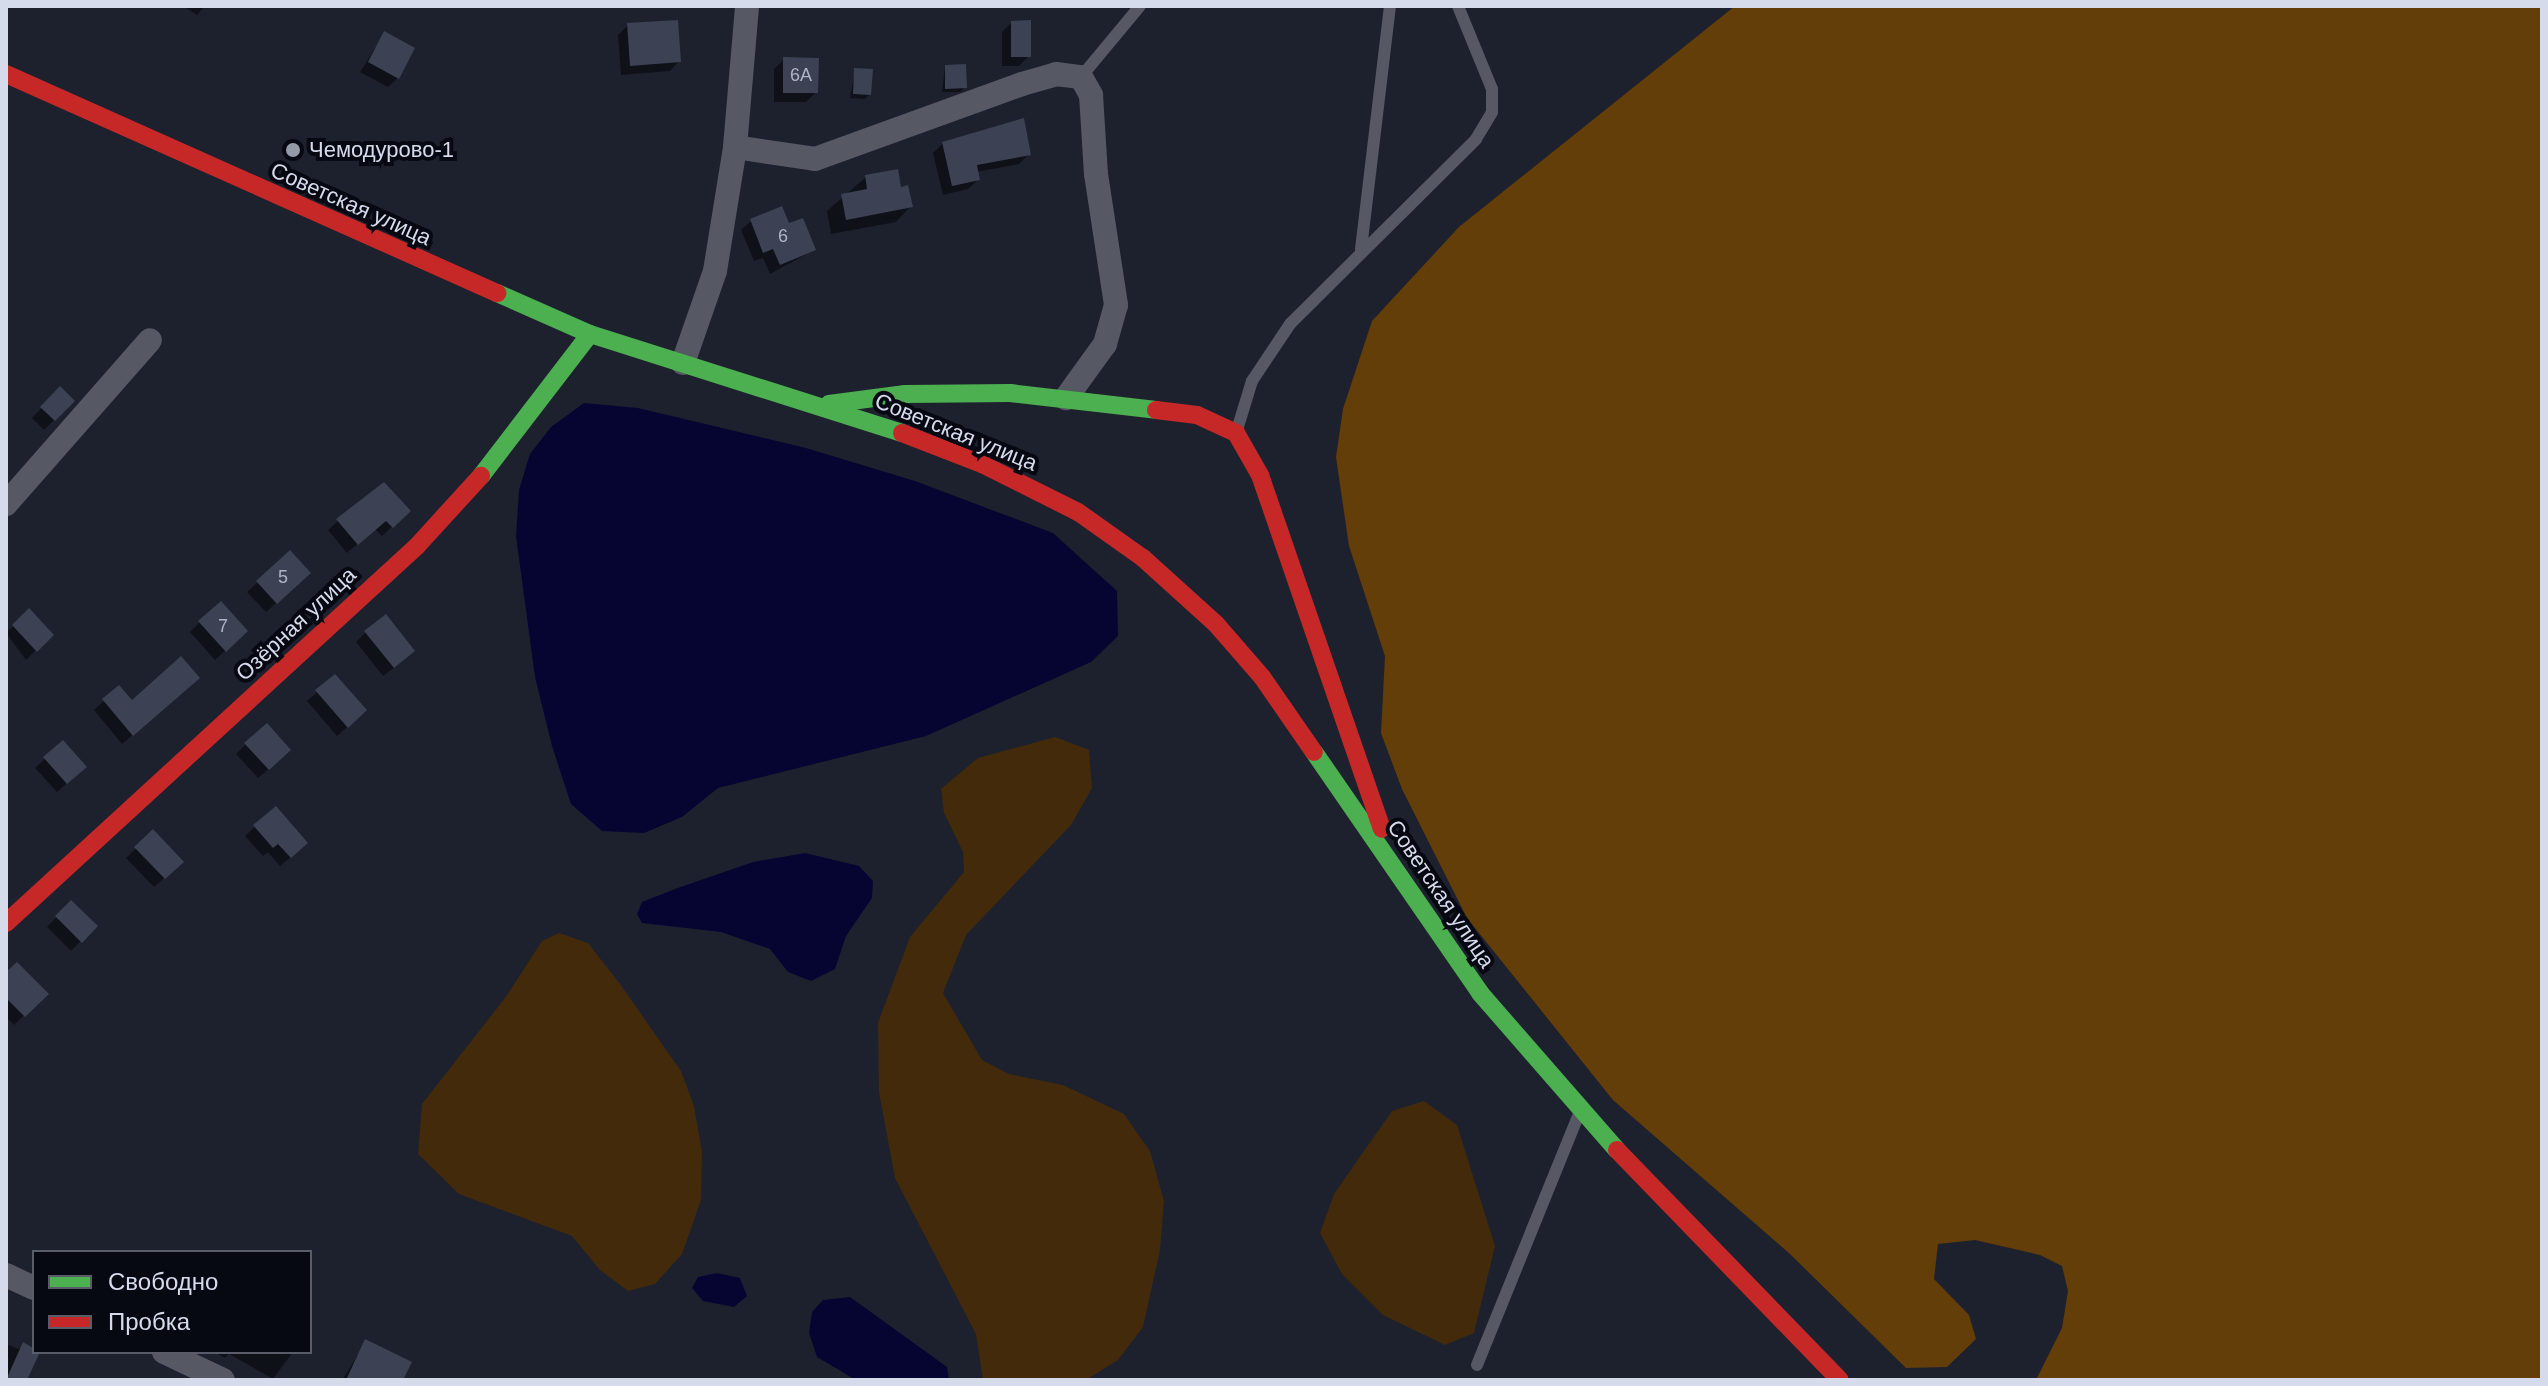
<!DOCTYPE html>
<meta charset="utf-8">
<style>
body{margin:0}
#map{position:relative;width:2548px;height:1386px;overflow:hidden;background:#1d212e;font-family:Arial,sans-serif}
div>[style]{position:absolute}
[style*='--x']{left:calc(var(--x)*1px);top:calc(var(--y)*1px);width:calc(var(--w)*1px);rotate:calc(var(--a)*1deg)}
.green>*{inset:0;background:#422a0b}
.forest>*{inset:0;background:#633e09}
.water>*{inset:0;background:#060531}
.shadow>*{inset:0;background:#0007}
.building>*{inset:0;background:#3c4154}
.lane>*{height:12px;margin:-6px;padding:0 6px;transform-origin:6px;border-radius:6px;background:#565864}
.street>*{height:24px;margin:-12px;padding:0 12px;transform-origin:12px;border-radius:12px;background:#565864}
.fast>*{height:18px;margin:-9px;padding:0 9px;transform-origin:9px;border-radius:9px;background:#4caf50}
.jam>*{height:18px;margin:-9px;padding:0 9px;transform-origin:9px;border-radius:9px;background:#c62828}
.dots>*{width:22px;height:22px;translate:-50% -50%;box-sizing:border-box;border:4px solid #060812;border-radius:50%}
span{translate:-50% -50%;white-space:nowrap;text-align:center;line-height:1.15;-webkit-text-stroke:8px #060812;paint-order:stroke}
.number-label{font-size:18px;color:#b0b4c5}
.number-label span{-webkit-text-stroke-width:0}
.poi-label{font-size:22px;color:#d6dbeb}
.left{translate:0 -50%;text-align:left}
.street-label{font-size:22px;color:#d6dbeb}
.frame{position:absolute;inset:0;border:8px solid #d6dbeb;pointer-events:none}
.legend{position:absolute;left:32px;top:1250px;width:280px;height:104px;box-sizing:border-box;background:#060812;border:2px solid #595c69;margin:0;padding:10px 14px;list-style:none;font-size:24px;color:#d6dbeb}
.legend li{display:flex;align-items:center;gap:16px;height:40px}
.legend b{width:40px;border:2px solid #595c69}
</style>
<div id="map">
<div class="green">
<div style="clip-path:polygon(1055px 737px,1089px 750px,1092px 788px,1071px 825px,966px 935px,943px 993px,982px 1060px,1009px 1074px,1063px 1085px,1124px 1114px,1150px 1151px,1164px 1201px,1160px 1250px,1143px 1327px,1118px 1360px,1086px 1380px,983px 1380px,976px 1334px,895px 1178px,879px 1092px,878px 1023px,910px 937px,964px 872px,963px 852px,944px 813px,941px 789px,978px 758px)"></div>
<div style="clip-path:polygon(559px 933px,588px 943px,620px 984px,681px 1071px,694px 1106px,702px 1152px,701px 1200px,682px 1254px,655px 1284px,628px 1291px,600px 1270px,572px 1236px,459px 1194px,418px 1154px,422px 1104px,505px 998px,542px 941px)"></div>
<div style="clip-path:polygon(1424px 1101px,1457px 1125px,1495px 1246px,1474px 1333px,1445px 1345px,1383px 1315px,1342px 1274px,1320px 1233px,1334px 1194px,1392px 1111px)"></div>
</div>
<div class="forest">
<div style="clip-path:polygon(1735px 6px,2542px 6px,2542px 1380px,2036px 1380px,2062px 1328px,2068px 1291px,2062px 1266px,2040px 1255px,1975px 1240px,1938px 1244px,1934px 1279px,1969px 1315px,1976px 1339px,1947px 1367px,1906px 1368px,1790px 1254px,1613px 1100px,1467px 918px,1402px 789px,1381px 733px,1385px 656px,1349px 546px,1336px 457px,1343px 409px,1372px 321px,1459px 227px)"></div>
</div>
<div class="water">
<div style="clip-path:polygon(584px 403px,638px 408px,806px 448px,915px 481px,1053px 533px,1117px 591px,1118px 636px,1091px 662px,926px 736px,718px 788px,682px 817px,644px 833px,602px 831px,571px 804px,552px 746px,535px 677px,516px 536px,519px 490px,530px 454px,551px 427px)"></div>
<div style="clip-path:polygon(805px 853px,859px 866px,873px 881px,872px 898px,846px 936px,835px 969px,811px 981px,788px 972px,770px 949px,721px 932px,642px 923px,637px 914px,642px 902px,675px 889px,753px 862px)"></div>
<div style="clip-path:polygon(717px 1273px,740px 1278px,747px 1296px,734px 1307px,703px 1301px,692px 1288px,698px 1277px)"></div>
<div style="clip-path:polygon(850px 1297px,947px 1367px,949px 1380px,856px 1380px,817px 1357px,809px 1333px,812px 1312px,823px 1300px)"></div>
</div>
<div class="shadow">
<div style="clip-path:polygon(183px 6px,205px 6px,197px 15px)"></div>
<div style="clip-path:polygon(1012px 22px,1029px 56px,1019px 66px,1002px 66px,1002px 32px)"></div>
<div style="clip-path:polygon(628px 25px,679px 61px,670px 71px,621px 75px,618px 35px)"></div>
<div style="clip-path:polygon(384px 34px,398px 78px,388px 87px,360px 72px)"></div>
<div style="clip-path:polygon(784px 59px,816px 92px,806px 102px,774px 102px,774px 69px)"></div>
<div style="clip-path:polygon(945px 67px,965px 87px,960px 92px,942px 92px)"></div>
<div style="clip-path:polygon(855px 70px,869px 95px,865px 99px,850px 98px)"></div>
<div style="clip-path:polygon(943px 143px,1029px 154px,1019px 164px,976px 172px,978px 180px,968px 189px,943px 195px,933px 153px)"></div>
<div style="clip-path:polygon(866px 177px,900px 189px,910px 207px,896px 222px,831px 234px,827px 211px)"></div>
<div style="clip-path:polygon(751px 221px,788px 226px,814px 250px,770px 274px,763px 258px,754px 261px,741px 230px)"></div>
<div style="clip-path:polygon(60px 389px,73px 401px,44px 430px,32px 418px)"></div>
<div style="clip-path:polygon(408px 511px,382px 536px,375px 529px,347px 553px,328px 530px,338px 521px)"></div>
<div style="clip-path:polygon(290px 553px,299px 583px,266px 612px,247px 592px)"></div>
<div style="clip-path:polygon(29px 611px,51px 635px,26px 660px,6px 633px)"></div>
<div style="clip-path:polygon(200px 622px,236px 641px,215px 660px,190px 632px)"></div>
<div style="clip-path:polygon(366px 632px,403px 661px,383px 676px,356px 642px)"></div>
<div style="clip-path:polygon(335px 677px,355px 720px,337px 736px,307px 701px)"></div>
<div style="clip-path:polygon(119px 687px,132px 703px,188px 688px,122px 744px,94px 710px)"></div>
<div style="clip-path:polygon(246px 744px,279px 760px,258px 778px,236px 754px)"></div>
<div style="clip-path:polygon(45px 759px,75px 776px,57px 792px,35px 768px)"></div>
<div style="clip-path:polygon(276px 808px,296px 853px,280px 866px,268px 852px,263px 856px,245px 836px)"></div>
<div style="clip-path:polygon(153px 832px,171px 872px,154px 887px,126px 858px)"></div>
<div style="clip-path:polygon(71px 902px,95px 926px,71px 951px,47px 927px)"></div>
<div style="clip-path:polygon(6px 975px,46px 994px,14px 1025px,6px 1017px)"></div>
<div style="clip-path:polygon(366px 1342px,401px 1380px,342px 1380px)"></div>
<div style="clip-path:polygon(6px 1344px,19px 1349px,24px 1345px,24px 1380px,6px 1380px)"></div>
<div style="clip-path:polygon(214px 1352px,293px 1352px,273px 1379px,229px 1354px,225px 1358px)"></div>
</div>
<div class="building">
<div style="clip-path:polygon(678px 20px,681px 62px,630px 66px,627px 23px)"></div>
<div style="clip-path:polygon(1031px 20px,1031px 57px,1011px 57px,1011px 21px)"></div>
<div style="clip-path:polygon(384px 31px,415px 48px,399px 79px,368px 62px)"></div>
<div style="clip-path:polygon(783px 57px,819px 58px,818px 93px,783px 93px)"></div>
<div style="clip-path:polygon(966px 64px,967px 88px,945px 89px,945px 65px)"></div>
<div style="clip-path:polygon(854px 68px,873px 69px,871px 95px,853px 94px)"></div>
<div style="clip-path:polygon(1024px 118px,1031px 155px,977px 165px,980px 180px,952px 186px,942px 142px)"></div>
<div style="clip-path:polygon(898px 169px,901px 187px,908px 185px,913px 207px,846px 220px,841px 194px,867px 189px,865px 175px)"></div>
<div style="clip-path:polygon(782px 206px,789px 223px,803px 218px,816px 250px,780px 265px,773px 249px,763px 253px,750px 219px)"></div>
<div style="clip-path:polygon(60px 386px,75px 401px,55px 421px,40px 407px)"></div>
<div style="clip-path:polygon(384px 482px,411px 511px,393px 528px,386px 521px,358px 545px,336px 519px)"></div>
<div style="clip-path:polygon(290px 550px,311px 573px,277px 604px,256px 581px)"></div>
<div style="clip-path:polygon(221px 601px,248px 631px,226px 652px,198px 621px)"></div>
<div style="clip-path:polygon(29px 608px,54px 635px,37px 652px,12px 625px)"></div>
<div style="clip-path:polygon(386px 614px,415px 651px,394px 668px,364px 631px)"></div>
<div style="clip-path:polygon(181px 656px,200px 678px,133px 736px,102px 699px,119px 685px,132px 700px)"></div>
<div style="clip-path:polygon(335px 674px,367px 710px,348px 728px,315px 690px)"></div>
<div style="clip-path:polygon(267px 723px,291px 750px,269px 770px,244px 743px)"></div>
<div style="clip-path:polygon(63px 740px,87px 767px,67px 784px,43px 757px)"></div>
<div style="clip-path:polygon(276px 806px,308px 843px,291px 858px,278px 844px,273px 848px,253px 825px)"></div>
<div style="clip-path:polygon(153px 829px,184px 862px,165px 879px,134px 847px)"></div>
<div style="clip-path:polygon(71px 900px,98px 926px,82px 943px,55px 916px)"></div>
<div style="clip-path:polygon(17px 962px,49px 994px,25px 1017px,6px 998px,6px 972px)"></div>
<div style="clip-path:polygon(365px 1339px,412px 1362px,403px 1380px,346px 1380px)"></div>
<div style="clip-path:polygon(23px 1342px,40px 1352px,27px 1380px,6px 1380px)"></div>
</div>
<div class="lane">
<div style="--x:1081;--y:77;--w:92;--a:-50.3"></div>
<div style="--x:1361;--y:249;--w:245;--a:-83.2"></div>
<div style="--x:1237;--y:430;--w:51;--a:-73"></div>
<div style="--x:1252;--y:381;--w:69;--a:-56.3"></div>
<div style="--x:1290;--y:324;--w:262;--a:-44.8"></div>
<div style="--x:1476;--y:139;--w:31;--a:-59"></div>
<div style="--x:1492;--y:112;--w:23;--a:-90"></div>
<div style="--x:1492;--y:89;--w:90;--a:-112.3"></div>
<div style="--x:1477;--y:1365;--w:269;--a:-67.9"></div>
</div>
<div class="street">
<div style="--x:735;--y:147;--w:81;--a:8.5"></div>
<div style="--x:815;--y:159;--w:220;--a:-19.9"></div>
<div style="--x:1022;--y:84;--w:35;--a:-16"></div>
<div style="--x:1056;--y:74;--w:25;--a:7"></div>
<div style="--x:1081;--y:77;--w:21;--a:61"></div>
<div style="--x:1091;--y:95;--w:79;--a:86.4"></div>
<div style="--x:1096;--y:174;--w:133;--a:81.3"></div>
<div style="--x:1116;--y:305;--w:41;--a:105.8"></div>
<div style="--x:1105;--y:344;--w:67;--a:125.8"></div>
<div style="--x:683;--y:363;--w:97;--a:-70.8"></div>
<div style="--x:715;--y:271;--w:126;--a:-80.8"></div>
<div style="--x:735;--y:147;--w:142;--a:-85.1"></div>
<div style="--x:6;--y:504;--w:218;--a:-48.7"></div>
<div style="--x:6;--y:1275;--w:31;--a:25"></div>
<div style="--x:164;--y:1352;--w:65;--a:25.4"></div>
</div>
<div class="fast">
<div style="--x:497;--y:293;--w:102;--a:23.8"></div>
<div style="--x:590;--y:334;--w:327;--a:17.6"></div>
<div style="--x:829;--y:404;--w:77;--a:-7.5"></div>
<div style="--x:905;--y:394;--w:105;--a:-0.5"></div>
<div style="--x:1010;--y:393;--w:147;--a:6.6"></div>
<div style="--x:481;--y:476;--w:179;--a:-52.5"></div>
<div style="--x:1314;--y:752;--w:293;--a:55.4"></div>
<div style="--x:1480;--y:993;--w:208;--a:48.9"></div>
</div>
<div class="jam">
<div style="--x:6;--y:74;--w:538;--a:24.04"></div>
<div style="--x:1156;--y:410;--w:41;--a:7"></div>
<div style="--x:1197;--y:415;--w:43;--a:24.8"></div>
<div style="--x:1236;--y:433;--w:48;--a:60.3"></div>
<div style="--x:1260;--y:475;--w:374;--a:71"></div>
<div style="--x:902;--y:433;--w:86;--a:21.2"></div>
<div style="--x:982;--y:464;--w:107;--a:26.6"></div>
<div style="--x:1078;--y:512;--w:80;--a:35.3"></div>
<div style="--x:1143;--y:558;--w:98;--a:42.1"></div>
<div style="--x:1216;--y:624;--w:70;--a:49"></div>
<div style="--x:1262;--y:677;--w:91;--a:55.3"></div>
<div style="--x:6;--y:923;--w:558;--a:-42.53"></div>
<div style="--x:417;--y:546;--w:95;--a:-47.6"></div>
<div style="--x:1617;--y:1150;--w:320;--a:45.9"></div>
</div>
<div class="dots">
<div style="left:293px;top:150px;background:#959aa9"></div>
</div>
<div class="number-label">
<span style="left:801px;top:75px">6А</span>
<span style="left:783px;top:236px">6</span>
<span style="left:283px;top:577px">5</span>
<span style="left:223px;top:626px">7</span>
</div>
<div class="poi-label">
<span class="left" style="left:309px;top:150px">Чемодурово-1</span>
</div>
<div class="street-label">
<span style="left:351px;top:204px;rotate:24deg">Советская улица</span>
<span style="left:956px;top:432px;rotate:22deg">Советская улица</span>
<span style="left:296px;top:624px;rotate:-43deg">Озёрная улица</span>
<span style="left:1441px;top:894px;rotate:56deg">Советская улица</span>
</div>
<div class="frame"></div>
<ul class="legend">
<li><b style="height:10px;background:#4caf50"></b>Свободно</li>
<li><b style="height:10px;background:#c62828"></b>Пробка</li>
</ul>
</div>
